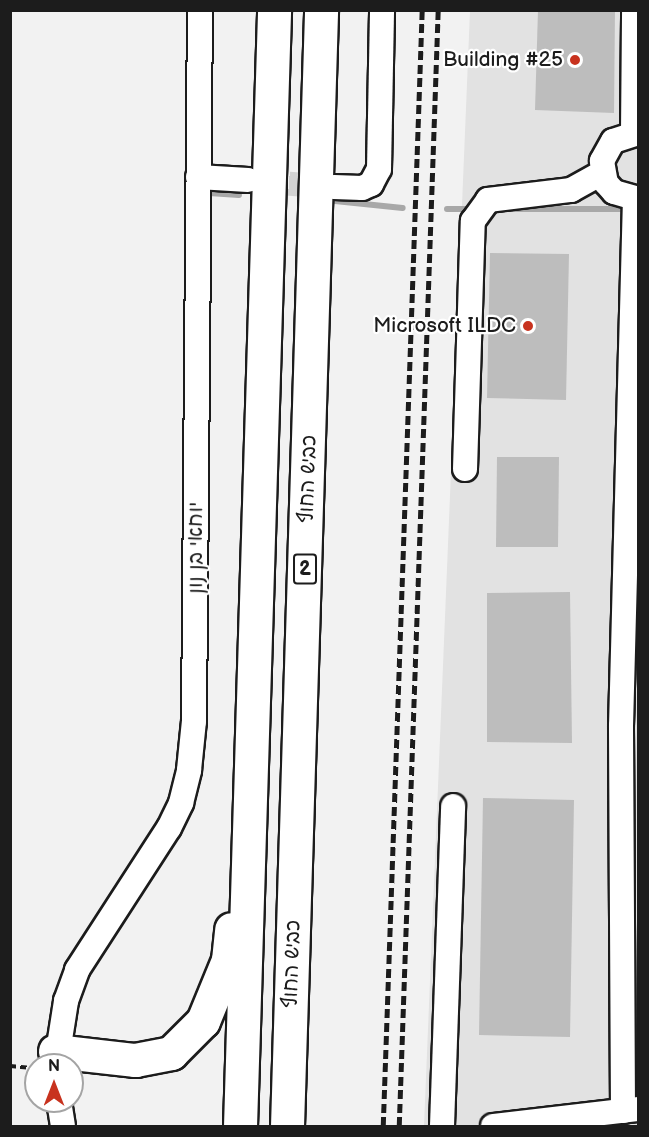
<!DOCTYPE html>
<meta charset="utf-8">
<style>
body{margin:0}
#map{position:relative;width:649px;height:1137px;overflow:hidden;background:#f2f2f2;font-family:"Balsamiq Sans","Playpen Sans Hebrew",sans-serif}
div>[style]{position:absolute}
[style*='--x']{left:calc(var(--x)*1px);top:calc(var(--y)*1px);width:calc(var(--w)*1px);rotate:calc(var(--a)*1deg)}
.built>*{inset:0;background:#e2e2e2}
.stream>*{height:6px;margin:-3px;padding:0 3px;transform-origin:3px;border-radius:3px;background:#a8a8a8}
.building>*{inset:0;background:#bdbdbd}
.minor-tunnel>*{height:24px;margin-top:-12px;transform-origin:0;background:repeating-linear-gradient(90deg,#d2d2d2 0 24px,transparent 0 36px)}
.path>*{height:4px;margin-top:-2px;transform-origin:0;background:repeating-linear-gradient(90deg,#1c1c1c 0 6px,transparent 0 10.5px)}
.roads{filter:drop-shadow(2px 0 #1c1c1c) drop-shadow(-2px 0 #1c1c1c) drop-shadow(0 2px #1c1c1c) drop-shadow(0 -2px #1c1c1c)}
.minor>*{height:24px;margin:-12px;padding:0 12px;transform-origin:12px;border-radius:12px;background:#fff}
.highway>*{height:33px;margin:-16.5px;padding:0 16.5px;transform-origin:16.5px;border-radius:16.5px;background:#fff}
.rail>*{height:4.5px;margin-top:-2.25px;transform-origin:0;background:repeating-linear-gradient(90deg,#1c1c1c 0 9px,transparent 0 13.5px)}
.dots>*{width:16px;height:16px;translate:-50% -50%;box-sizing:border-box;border:3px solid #fff;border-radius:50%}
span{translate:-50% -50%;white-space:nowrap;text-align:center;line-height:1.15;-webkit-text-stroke:4.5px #fff;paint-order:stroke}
.shield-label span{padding:2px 4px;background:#fff;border:2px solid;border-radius:4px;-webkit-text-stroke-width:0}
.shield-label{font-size:20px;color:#1c1c1c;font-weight:700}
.poi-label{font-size:21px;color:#1c1c1c}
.right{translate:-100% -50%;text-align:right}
.street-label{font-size:21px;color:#1c1c1c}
.frame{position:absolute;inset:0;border:12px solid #1c1c1c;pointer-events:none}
.north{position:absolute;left:24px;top:1053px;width:60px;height:60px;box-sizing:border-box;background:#fff;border:2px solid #a4a4a4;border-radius:50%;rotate:0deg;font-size:16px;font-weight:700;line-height:24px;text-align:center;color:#1c1c1c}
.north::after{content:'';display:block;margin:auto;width:21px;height:27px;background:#c8321e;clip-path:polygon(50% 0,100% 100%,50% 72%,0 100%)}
</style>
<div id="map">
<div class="built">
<div style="clip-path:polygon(470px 11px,638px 11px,638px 1126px,424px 1126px)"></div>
</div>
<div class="stream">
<div style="--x:209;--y:193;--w:30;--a:4"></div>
<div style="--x:335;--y:201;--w:68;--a:5.9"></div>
<div style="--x:447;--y:209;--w:26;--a:0"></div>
<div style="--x:504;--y:209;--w:125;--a:0"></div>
</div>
<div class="building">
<div style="clip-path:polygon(538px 10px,615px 10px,614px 113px,535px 110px)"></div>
<div style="clip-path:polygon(490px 253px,569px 254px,566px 400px,487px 398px)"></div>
<div style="clip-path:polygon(497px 457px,559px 457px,558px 547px,496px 547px)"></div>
<div style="clip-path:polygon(570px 592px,572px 743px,487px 742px,487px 593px)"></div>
<div style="clip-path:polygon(483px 798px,574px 800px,570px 1037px,479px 1035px)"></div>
</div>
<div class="minor-tunnel">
<div style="--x:253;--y:181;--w:79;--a:4.3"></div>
</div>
<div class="path">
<div style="--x:10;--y:1066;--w:25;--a:5"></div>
</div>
<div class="roads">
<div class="minor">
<div style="--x:633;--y:132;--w:122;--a:-89.5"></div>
<div style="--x:638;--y:133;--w:26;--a:162"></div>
<div style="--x:613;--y:141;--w:23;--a:119"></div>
<div style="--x:602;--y:161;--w:22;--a:80"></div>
<div style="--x:606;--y:183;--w:12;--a:48"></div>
<div style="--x:614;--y:192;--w:25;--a:16"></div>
<div style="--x:198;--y:177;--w:50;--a:3.4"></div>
<div style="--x:334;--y:187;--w:28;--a:2"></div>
<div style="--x:362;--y:188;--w:10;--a:-24"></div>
<div style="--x:371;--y:184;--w:17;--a:-62"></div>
<div style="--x:379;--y:169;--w:159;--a:-88.9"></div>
<div style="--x:465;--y:469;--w:248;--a:-88.2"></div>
<div style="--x:473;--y:221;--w:26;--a:-54"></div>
<div style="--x:488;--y:200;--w:84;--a:-6.9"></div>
<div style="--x:571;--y:190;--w:35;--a:-29"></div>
<div style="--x:56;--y:1065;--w:65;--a:-81.1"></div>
<div style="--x:66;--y:1001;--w:33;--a:-70"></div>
<div style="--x:77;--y:970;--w:169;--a:-57.1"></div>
<div style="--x:169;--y:828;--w:28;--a:-64"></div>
<div style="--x:181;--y:803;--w:34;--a:-76"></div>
<div style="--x:189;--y:770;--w:49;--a:-84.2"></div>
<div style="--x:194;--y:721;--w:711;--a:-89.52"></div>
<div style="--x:59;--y:1101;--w:25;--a:81"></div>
<div style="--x:623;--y:1111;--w:385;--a:-90.3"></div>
<div style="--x:621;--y:726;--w:526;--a:-88.48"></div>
<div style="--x:442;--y:1126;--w:320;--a:-88"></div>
<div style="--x:493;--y:1126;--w:146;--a:-6.7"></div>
</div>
<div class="highway">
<div style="--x:55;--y:1051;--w:81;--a:6.4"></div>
<div style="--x:135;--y:1060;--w:37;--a:-11"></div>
<div style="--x:171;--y:1053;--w:45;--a:-45"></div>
<div style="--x:203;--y:1021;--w:66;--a:-67.7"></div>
<div style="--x:228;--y:960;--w:31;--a:-84"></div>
<div style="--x:240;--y:1126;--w:1117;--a:-88.25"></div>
<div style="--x:287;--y:1126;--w:1117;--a:-88.25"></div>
</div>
</div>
<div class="rail">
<div style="--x:383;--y:1126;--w:1117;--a:-88"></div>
<div style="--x:399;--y:1126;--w:1117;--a:-88"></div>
</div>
<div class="dots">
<div style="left:575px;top:60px;background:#c8321e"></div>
<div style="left:528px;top:326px;background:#c8321e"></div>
</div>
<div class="shield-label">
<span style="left:305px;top:569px">2</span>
</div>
<div class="poi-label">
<span class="right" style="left:563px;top:60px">Building #25</span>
<span class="right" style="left:516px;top:326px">Microsoft ILDC</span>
</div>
<div class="street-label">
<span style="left:308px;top:479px;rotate:-88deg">כביש החוף</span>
<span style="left:196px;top:548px;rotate:-90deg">יוחאי בן נון</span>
<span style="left:292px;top:964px;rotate:-88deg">כביש החוף</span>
</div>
<div class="frame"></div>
<div class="north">N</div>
</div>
